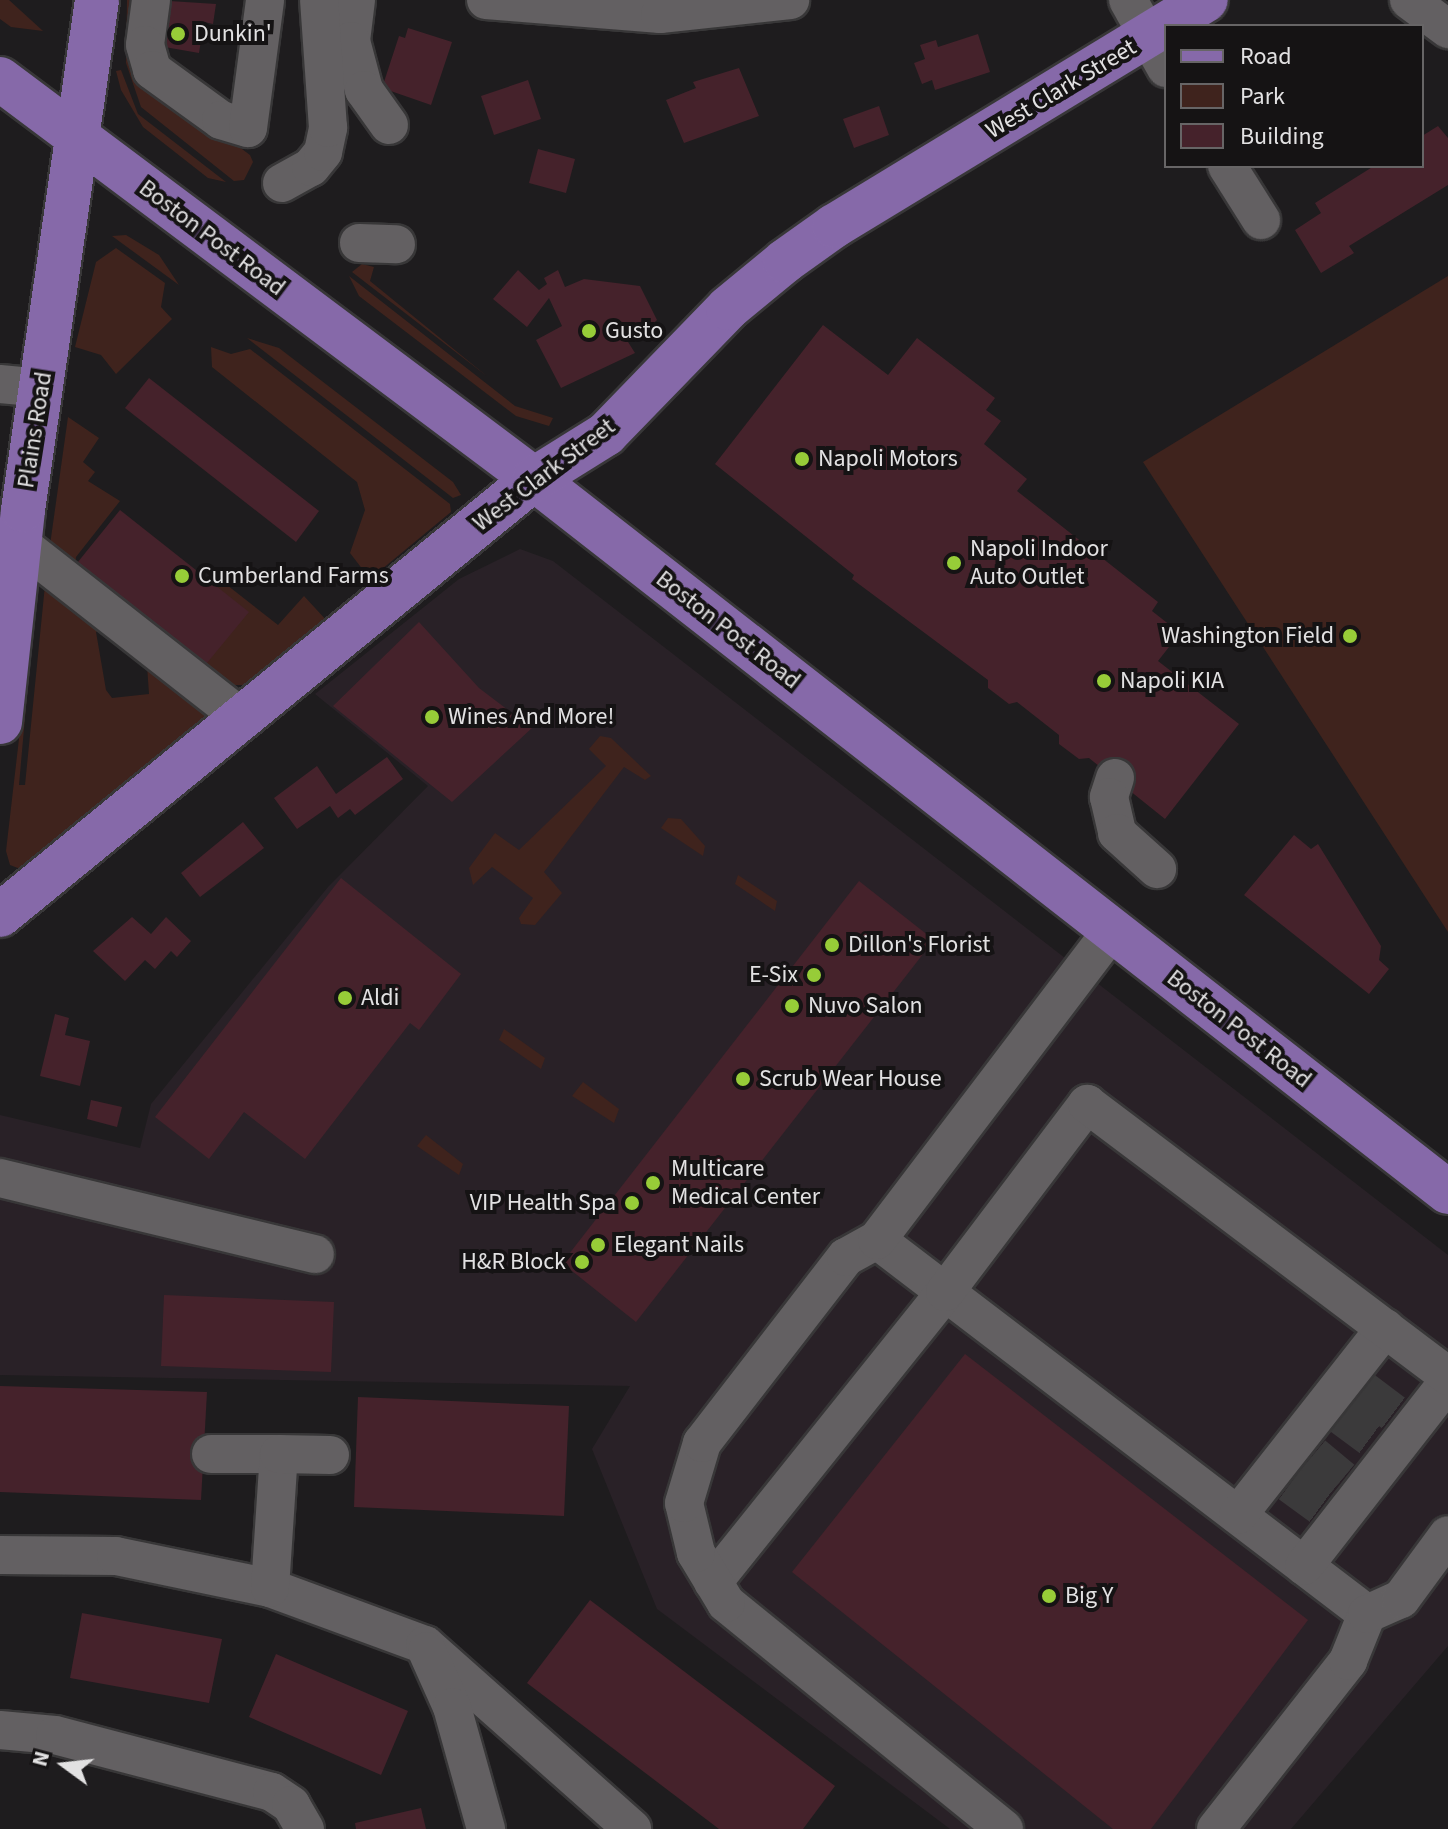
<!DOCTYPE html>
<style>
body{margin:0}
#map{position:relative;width:1448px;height:1829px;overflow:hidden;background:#1e1c1e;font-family:"Source Sans 3",sans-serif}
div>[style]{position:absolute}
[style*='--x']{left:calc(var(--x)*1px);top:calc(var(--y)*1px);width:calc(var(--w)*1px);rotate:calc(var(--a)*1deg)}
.built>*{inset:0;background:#292127}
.green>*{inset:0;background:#3f231d}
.building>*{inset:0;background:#45222b}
.minor-tunnel>*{height:38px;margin-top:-19px;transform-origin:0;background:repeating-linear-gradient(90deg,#3b3a3b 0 38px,transparent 0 57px)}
.roads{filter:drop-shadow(2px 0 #383738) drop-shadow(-2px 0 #383738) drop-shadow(0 2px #383738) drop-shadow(0 -2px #383738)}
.minor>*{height:38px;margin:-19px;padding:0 19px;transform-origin:19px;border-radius:19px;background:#636062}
.major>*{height:44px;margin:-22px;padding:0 22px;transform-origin:22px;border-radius:22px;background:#8669a9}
.dots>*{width:22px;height:22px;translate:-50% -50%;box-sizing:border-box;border:4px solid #151314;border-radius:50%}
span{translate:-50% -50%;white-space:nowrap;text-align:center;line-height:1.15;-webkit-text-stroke:8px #151314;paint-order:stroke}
.poi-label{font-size:24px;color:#e2e1e2}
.left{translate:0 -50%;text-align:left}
.right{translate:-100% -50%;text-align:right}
.street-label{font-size:24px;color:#e2e1e2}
.legend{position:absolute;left:1164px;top:24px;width:260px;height:144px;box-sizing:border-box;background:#151314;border:2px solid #676566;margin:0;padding:10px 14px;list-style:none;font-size:24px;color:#e2e1e2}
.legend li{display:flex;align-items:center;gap:16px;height:40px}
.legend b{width:40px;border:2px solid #676566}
.north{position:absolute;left:24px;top:1725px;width:80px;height:80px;-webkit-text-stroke:6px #151314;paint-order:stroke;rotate:285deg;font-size:22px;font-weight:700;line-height:32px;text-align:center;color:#e2e1e2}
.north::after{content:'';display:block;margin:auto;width:28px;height:36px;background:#e2e1e2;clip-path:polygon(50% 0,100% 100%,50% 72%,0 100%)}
</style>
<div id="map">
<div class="built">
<div style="clip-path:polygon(520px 549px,553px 561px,1448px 1255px,1448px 1646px,1291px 1829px,950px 1829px,657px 1609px,592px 1449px,630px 1386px,0 1375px,0 1115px,140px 1148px,151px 1104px,328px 887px,428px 786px,315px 694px,459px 579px)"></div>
</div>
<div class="green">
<div style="clip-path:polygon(0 0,9px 0,43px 31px,11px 27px,0 19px)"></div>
<div style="clip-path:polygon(127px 0,143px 0,152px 82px,250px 155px,253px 162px,244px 180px,234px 181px,141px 107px,126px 63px)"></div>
<div style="clip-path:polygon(121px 70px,138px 114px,226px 182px,208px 178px,143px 127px,121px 90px,116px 71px)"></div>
<div style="clip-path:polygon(126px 235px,159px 255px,179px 285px,112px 236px)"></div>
<div style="clip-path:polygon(116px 248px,165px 283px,161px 307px,172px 319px,116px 374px,101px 355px,75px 347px,96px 262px)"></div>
<div style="clip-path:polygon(362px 264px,374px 267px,370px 281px,488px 377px,352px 272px)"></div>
<div style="clip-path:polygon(349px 276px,515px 406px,553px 418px,549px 426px,516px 416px,359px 296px)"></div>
<div style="clip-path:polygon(1448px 276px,1448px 932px,1143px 462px)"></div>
<div style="clip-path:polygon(247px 338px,279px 348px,453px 482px,461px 495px,453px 498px)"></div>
<div style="clip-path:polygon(211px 347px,231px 354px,250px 349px,450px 504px,451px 512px,370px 579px,350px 553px,365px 510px,357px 482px,212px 367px)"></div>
<div style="clip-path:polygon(68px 417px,99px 438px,83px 462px,95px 472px,88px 481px,120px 501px,76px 557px,75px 566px,50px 545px)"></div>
<div style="clip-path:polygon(37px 583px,19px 785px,25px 785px,45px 585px,101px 628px,96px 632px,106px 690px,112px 698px,149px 694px,147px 665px,210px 717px,23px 870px,10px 865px,6px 851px)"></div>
<div style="clip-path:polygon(227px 585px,278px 625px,304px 596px,328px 622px,248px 685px,230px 685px,204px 667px,217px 587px)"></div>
<div style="clip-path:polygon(600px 736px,611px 738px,651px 776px,645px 780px,624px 767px,544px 872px,562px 893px,535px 925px,521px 924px,519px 918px,533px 898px,492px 867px,473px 885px,469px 868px,495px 833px,519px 850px,606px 766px,589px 749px)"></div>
<div style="clip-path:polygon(668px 818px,681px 819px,705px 846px,703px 856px,661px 828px)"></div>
<div style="clip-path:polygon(738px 875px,777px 901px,775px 911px,735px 884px)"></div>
<div style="clip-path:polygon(504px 1029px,545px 1058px,541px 1069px,499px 1040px)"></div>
<div style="clip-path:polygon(583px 1082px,619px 1109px,614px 1123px,572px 1096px)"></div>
<div style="clip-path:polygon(426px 1135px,463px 1164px,459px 1175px,417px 1146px)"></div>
</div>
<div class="building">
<div style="clip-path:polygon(154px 0,216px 4px,213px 24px,204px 22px,199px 53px,153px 45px)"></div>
<div style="clip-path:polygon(408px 28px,452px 42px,431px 105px,382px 88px,399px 36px,405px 38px)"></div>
<div style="clip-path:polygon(978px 34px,990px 72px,935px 90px,932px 80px,922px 84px,914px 63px,925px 59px,920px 45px,936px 40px,938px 47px)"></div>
<div style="clip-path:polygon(739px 68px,759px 116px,684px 143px,666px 100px,696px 88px,693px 82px)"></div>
<div style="clip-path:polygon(528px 80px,541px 119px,494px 135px,481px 96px)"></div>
<div style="clip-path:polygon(879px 106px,889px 135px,854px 148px,843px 119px)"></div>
<div style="clip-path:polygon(1438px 126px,1448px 138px,1448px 185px,1349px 246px,1354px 253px,1321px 273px,1295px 230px,1321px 213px,1315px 203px,1374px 166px,1422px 166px,1422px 136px)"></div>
<div style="clip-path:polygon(538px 149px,575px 159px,566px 193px,529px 183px)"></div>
<div style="clip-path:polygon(518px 270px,539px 290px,547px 284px,544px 278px,558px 270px,565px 287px,584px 279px,640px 286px,657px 320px,639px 337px,629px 327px,623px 334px,635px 353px,561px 388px,536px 340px,562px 326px,549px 298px,527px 327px,493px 299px)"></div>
<div style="clip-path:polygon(823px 325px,888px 375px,917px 338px,995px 398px,986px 410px,1001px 421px,984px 444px,1027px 479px,1017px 491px,1158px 602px,1152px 611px,1180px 633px,1158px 661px,1239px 724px,1165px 819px,1089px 758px,1079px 759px,1059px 744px,1059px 735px,1017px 702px,1009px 704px,988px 688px,988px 680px,852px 579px,854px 575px,715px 464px)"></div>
<div style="clip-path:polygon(149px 378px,319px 511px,296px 542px,125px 408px)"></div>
<div style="clip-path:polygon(120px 510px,249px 612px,202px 669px,73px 568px)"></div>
<div style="clip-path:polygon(419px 622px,479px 688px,532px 728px,452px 802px,333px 706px)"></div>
<div style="clip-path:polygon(387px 757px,403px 779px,355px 815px,350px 809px,338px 818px,330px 806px,297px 829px,274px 798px,317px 766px,336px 794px)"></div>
<div style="clip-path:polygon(243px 822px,264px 848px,200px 897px,181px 873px)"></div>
<div style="clip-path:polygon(1294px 835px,1311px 849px,1318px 844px,1381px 946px,1379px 960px,1389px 969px,1369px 994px,1244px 895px)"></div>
<div style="clip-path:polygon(341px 878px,461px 974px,419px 1030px,410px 1023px,305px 1159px,244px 1112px,209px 1159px,155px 1117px)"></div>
<div style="clip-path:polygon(859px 881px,934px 940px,636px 1322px,562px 1263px)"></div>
<div style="clip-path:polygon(132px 917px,151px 934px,166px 917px,191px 941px,177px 957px,171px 951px,155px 969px,145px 960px,125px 981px,93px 951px)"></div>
<div style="clip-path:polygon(55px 1014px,69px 1018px,65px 1035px,90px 1041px,80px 1086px,40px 1076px)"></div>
<div style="clip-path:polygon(91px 1100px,122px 1107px,117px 1127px,87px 1119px)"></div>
<div style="clip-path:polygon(164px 1295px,334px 1302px,331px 1372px,161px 1366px)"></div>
<div style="clip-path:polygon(965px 1354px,1308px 1620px,1151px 1829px,1113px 1829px,792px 1572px)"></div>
<div style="clip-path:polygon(0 1386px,207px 1392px,201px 1500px,0 1492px)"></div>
<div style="clip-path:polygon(358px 1397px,569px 1406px,564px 1516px,354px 1507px)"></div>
<div style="clip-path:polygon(590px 1600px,835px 1786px,803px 1829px,719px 1829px,527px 1683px)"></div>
<div style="clip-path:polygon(82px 1613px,222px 1639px,209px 1703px,70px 1678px)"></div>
<div style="clip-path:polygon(276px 1654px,408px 1711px,381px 1775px,249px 1717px)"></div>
<div style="clip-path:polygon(421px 1808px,426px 1829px,356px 1829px,355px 1823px)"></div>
</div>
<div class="minor-tunnel">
<div style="--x:1363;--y:1390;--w:39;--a:37"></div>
<div style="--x:1340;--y:1415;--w:42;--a:36.3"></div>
<div style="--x:1313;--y:1455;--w:38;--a:40"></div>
<div style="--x:1290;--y:1484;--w:39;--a:36"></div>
</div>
<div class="roads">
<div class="minor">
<div style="--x:151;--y:0;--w:45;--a:97.6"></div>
<div style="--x:145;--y:45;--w:26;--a:74"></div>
<div style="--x:152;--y:70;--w:85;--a:35.9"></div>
<div style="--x:221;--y:120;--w:28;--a:17"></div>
<div style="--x:248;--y:128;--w:129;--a:-82.4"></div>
<div style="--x:356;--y:0;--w:41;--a:97"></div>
<div style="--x:351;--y:41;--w:51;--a:75.1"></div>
<div style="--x:364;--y:90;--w:43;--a:54.5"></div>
<div style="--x:486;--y:0;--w:175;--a:4.6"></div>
<div style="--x:660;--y:14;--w:131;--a:-6.1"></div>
<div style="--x:1128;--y:0;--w:78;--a:60.8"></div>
<div style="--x:1409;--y:0;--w:49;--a:36.6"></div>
<div style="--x:1227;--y:166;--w:64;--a:57.8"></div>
<div style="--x:282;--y:183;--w:33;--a:-29"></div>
<div style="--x:311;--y:167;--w:19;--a:-51"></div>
<div style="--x:323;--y:152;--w:25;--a:-78"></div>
<div style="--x:328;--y:128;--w:128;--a:-94"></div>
<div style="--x:359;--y:243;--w:37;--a:2"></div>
<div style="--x:0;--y:384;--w:42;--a:5.4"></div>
<div style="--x:19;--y:543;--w:283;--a:38.1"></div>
<div style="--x:1115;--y:778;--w:20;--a:108"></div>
<div style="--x:1109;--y:797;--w:37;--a:77"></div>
<div style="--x:1117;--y:833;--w:54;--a:42"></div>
<div style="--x:0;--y:1178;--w:324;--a:13.6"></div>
<div style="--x:877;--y:1240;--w:616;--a:37.35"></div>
<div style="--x:211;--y:1454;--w:68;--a:0"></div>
<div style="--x:1238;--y:1515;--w:238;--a:-51.8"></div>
<div style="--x:0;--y:1555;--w:116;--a:0.5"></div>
<div style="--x:116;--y:1556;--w:157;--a:11.7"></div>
<div style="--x:270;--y:1588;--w:165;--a:20.2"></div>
<div style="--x:425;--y:1645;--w:277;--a:41.6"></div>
<div style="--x:1304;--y:1566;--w:234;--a:-52"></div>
<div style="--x:713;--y:1582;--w:371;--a:-51.3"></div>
<div style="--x:945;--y:1292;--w:236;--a:-52.9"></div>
<div style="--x:1087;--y:1104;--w:452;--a:37"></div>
<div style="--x:270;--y:1588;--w:134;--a:-86.2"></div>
<div style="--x:279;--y:1454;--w:51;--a:1.1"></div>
<div style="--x:427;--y:1651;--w:61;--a:65.9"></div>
<div style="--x:452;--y:1707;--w:127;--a:74.4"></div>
<div style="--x:0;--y:1730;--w:55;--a:5.2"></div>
<div style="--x:55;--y:1735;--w:224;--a:14.7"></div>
<div style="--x:272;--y:1792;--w:23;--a:34"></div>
<div style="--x:291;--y:1805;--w:28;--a:60"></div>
<div style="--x:1004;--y:1829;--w:358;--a:-140.9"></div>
<div style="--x:726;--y:1603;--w:58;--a:-121"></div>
<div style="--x:696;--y:1553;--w:51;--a:-103.5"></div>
<div style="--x:684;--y:1503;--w:63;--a:-73.3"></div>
<div style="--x:702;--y:1443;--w:235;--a:-52.3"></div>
<div style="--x:846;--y:1257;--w:35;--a:-29"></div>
<div style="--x:877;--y:1240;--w:389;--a:-52.8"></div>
<div style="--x:1216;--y:1829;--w:214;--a:-51.8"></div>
<div style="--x:1348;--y:1661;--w:51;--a:-68"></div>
<div style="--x:1367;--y:1614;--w:37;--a:-24"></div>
<div style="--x:1401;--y:1599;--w:79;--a:-53.7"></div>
</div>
<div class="major">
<div style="--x:0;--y:79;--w:667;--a:36.84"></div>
<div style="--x:534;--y:479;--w:1159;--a:37.96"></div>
<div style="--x:0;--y:722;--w:213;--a:-83.8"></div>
<div style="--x:23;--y:510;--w:515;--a:-81.74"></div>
<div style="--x:0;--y:915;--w:689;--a:-39.23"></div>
<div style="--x:534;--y:479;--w:85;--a:-32"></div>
<div style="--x:606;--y:434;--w:175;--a:-45.9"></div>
<div style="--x:728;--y:308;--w:74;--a:-39.5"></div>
<div style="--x:785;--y:261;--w:60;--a:-35.5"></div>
<div style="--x:834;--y:226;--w:435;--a:-31.3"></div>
</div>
</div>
<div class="dots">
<div style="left:178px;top:34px;background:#97cc38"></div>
<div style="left:589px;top:331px;background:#97cc38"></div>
<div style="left:802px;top:459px;background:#97cc38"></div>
<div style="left:954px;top:563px;background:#97cc38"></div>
<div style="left:182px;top:576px;background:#97cc38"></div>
<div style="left:1350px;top:636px;background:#97cc38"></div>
<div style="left:1104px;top:681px;background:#97cc38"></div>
<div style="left:432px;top:717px;background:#97cc38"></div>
<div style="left:832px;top:945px;background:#97cc38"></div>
<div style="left:814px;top:975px;background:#97cc38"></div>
<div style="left:345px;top:998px;background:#97cc38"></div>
<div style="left:792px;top:1006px;background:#97cc38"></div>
<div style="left:743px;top:1079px;background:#97cc38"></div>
<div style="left:653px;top:1183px;background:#97cc38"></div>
<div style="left:632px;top:1203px;background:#97cc38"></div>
<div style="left:598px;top:1245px;background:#97cc38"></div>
<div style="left:582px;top:1262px;background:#97cc38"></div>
<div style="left:1049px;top:1596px;background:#97cc38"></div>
</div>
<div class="poi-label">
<span class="left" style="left:194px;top:34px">Dunkin'</span>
<span class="left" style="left:605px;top:331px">Gusto</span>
<span class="left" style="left:818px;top:459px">Napoli Motors</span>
<span class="left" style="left:970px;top:563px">Napoli Indoor<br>Auto Outlet</span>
<span class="left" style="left:198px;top:576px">Cumberland Farms</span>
<span class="right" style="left:1334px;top:636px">Washington Field</span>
<span class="left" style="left:1120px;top:681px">Napoli KIA</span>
<span class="left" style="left:448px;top:717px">Wines And More!</span>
<span class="left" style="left:848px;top:945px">Dillon's Florist</span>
<span class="right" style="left:798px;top:975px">E-Six</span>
<span class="left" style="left:361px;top:998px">Aldi</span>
<span class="left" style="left:808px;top:1006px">Nuvo Salon</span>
<span class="left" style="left:759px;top:1079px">Scrub Wear House</span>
<span class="left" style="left:671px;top:1183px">Multicare<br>Medical Center</span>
<span class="right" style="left:616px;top:1203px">VIP Health Spa</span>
<span class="left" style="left:614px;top:1245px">Elegant Nails</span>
<span class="right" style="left:566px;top:1262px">H&amp;R Block</span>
<span class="left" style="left:1065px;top:1596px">Big Y</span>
</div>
<div class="street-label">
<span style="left:1061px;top:89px;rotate:-31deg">West Clark Street</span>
<span style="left:212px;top:238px;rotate:37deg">Boston Post Road</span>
<span style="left:35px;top:430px;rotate:-81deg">Plains Road</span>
<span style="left:544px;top:475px;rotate:-37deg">West Clark Street</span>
<span style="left:728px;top:630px;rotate:38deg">Boston Post Road</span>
<span style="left:1239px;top:1029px;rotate:38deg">Boston Post Road</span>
</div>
<ul class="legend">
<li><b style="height:10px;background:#8669a9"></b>Road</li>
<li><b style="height:22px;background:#3f231d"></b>Park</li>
<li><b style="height:22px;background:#45222b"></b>Building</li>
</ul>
<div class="north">N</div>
</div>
